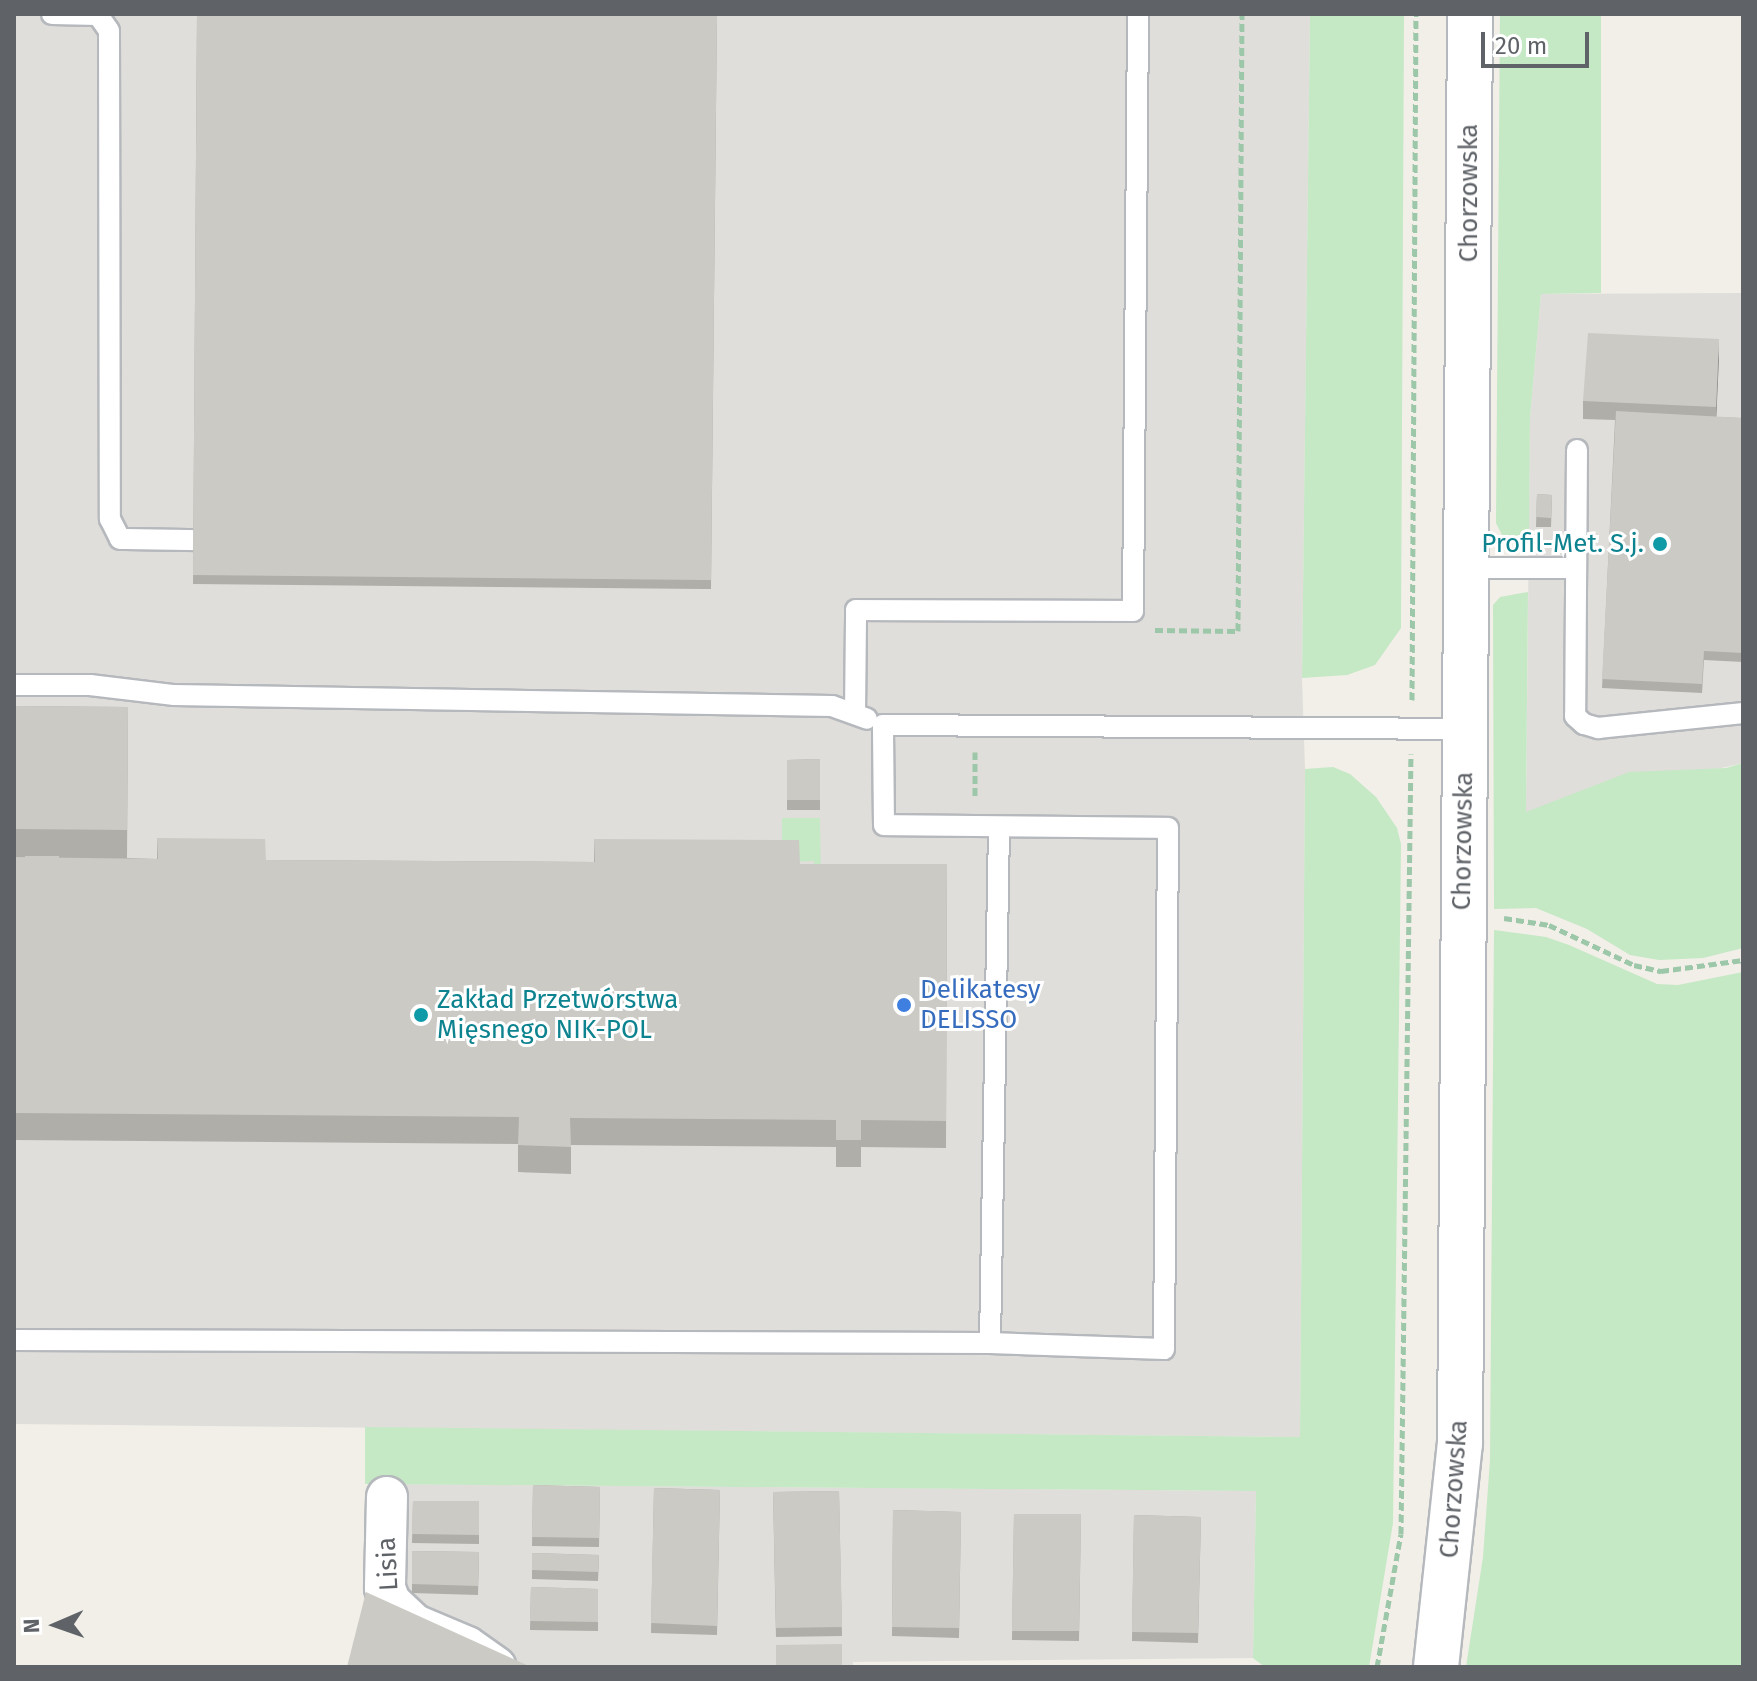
<!DOCTYPE html>
<meta charset="utf-8">
<style>
body{margin:0}
#map{position:relative;width:1757px;height:1681px;overflow:hidden;background:#f1efe8;font-family:"Fira Sans",sans-serif}
div>[style]{position:absolute}
[style*='--x']{left:calc(var(--x)*1px);top:calc(var(--y)*1px);width:calc(var(--w)*1px);rotate:calc(var(--a)*1deg)}
.industrial>*{inset:0;background:#e0deda}
.green>*{inset:0;background:#c5e8c5}
.path>*{height:5px;margin-top:-2.5px;transform-origin:0;background:repeating-linear-gradient(90deg,#9cc7a9 0 8px,transparent 0 12px)}
.roads{filter:drop-shadow(2px 0 #b5b8bc) drop-shadow(-2px 0 #b5b8bc) drop-shadow(0 2px #b5b8bc) drop-shadow(0 -2px #b5b8bc)}
.lane>*{height:20px;margin:-10px;padding:0 10px;transform-origin:10px;border-radius:10px;background:#fff}
.street>*{height:40px;margin:-20px;padding:0 20px;transform-origin:20px;border-radius:20px;background:#fff}
.secondary>*{height:44px;margin:-22px;padding:0 22px;transform-origin:22px;border-radius:22px;background:#fff}
.wall>*{inset:0;background:#afaea9}
.shaded-wall>*{inset:0;background:#8f8d8a}
.building>*{inset:0;background:#cccac5}
.dots>*{width:22px;height:22px;translate:-50% -50%;box-sizing:border-box;border:4px solid #fff;border-radius:50%}
span{translate:-50% -50%;white-space:nowrap;text-align:center;line-height:1.15;-webkit-text-stroke:6px #fff;paint-order:stroke}
.street-label{font-size:26px;color:#5f6368}
.culture-label{font-size:26px;color:#0d838f}
.right{translate:-100% -50%;text-align:right}
.left{translate:0 -50%;text-align:left}
.shop-label{font-size:26px;color:#366cbe}
.frame{position:absolute;inset:0;border:16px solid #5f6368;pointer-events:none}
.north{position:absolute;left:16px;top:1585px;width:80px;height:80px;-webkit-text-stroke:6px #fff;paint-order:stroke;rotate:268deg;font-size:22px;font-weight:700;line-height:32px;text-align:center;color:#5f6368}
.north::after{content:'';display:block;margin:auto;width:28px;height:36px;background:#5f6368;clip-path:polygon(50% 0,100% 100%,50% 72%,0 100%)}
.scale{position:absolute;left:1481px;top:32px;width:108px;height:36px;box-sizing:border-box;border:4px solid #5f6368;border-top:0;padding-left:10px;font-size:24px;line-height:28px;white-space:nowrap;color:#5f6368;-webkit-text-stroke:6px #fff;paint-order:stroke}
</style>
<div id="map">
<div class="industrial">
<div style="clip-path:polygon(14px 14px,1310px 14px,1302px 678px,1305px 769px,1300px 1437px,14px 1424px)"></div>
<div style="clip-path:polygon(1743px 293px,1743px 763px,1526px 813px,1530px 418px,1541px 294px)"></div>
<div style="clip-path:polygon(399px 1484px,1256px 1491px,1253px 1658px,853px 1662px,853px 1667px,519px 1667px,507px 1650px,411px 1609px,400px 1598px)"></div>
</div>
<div class="green">
<div style="clip-path:polygon(1310px 14px,1404px 14px,1401px 628px,1375px 665px,1347px 675px,1302px 678px)"></div>
<div style="clip-path:polygon(1500px 14px,1601px 14px,1601px 293px,1541px 294px,1530px 418px,1529px 543px,1512px 541px,1502px 535px,1496px 523px)"></div>
<div style="clip-path:polygon(1528px 592px,1526px 812px,1629px 772px,1726px 768px,1743px 763px,1743px 948px,1703px 958px,1659px 960px,1630px 955px,1587px 929px,1536px 908px,1494px 909px,1493px 605px,1500px 597px)"></div>
<div style="clip-path:polygon(1333px 767px,1350px 774px,1376px 797px,1397px 828px,1401px 844px,1393px 1523px,1369px 1667px,1265px 1667px,1253px 1658px,1256px 1491px,365px 1484px,365px 1427px,1300px 1437px,1305px 769px)"></div>
<div style="clip-path:polygon(782px 818px,820px 818px,821px 885px,815px 886px,814px 861px,782px 862px)"></div>
<div style="clip-path:polygon(1494px 930px,1546px 937px,1569px 945px,1657px 984px,1678px 985px,1743px 972px,1743px 1667px,1466px 1667px,1483px 1557px,1490px 1460px)"></div>
</div>
<div class="path">
<div style="--x:1155;--y:630;--w:83;--a:0.7"></div>
<div style="--x:1238;--y:631;--w:617;--a:-89.63"></div>
<div style="--x:1412;--y:700;--w:686;--a:-89.67"></div>
<div style="--x:975;--y:752;--w:46;--a:90"></div>
<div style="--x:1504;--y:918;--w:46;--a:8.8"></div>
<div style="--x:1549;--y:925;--w:94;--a:25.2"></div>
<div style="--x:1634;--y:965;--w:28;--a:13"></div>
<div style="--x:1661;--y:971;--w:83;--a:-7.6"></div>
<div style="--x:1377;--y:1667;--w:135;--a:-79.8"></div>
<div style="--x:1401;--y:1534;--w:780;--a:-89.27"></div>
</div>
<div class="roads">
<div class="lane">
<div style="--x:52;--y:14;--w:46;--a:1.2"></div>
<div style="--x:98;--y:15;--w:19;--a:55"></div>
<div style="--x:109;--y:31;--w:488;--a:89.9"></div>
<div style="--x:110;--y:519;--w:22;--a:63"></div>
<div style="--x:120;--y:539;--w:73;--a:0.8"></div>
<div style="--x:1577;--y:450;--w:266;--a:90.4"></div>
<div style="--x:1575;--y:716;--w:12;--a:42"></div>
<div style="--x:1584;--y:724;--w:15;--a:16"></div>
<div style="--x:1598;--y:728;--w:146;--a:-5.9"></div>
<div style="--x:1465;--y:568;--w:111;--a:0"></div>
<div style="--x:14;--y:685;--w:76;--a:0"></div>
<div style="--x:90;--y:685;--w:85;--a:6.8"></div>
<div style="--x:174;--y:695;--w:658;--a:0.96"></div>
<div style="--x:832;--y:706;--w:37;--a:20"></div>
<div style="--x:855;--y:714;--w:104;--a:-89.4"></div>
<div style="--x:856;--y:610;--w:277;--a:0.2"></div>
<div style="--x:1133;--y:611;--w:597;--a:-89.52"></div>
<div style="--x:999;--y:827;--w:516;--a:91"></div>
<div style="--x:990;--y:1343;--w:174;--a:2"></div>
<div style="--x:1164;--y:1349;--w:521;--a:-89.56"></div>
<div style="--x:1168;--y:828;--w:284;--a:-179.4"></div>
<div style="--x:884;--y:825;--w:100;--a:-90.6"></div>
<div style="--x:883;--y:725;--w:581;--a:0.39"></div>
<div style="--x:14;--y:1340;--w:976;--a:0.18"></div>
</div>
<div class="street">
<div style="--x:387;--y:1497;--w:91;--a:91.3"></div>
<div style="--x:385;--y:1588;--w:15;--a:70"></div>
<div style="--x:390;--y:1602;--w:34;--a:43"></div>
<div style="--x:415;--y:1625;--w:56;--a:22.9"></div>
<div style="--x:467;--y:1647;--w:35;--a:35"></div>
</div>
<div class="secondary">
<div style="--x:1436;--y:1667;--w:224;--a:-83.9"></div>
<div style="--x:1460;--y:1444;--w:1430;--a:-89.6"></div>
</div>
</div>
<div class="wall">
<div style="clip-path:polygon(197px 14px,717px 14px,711px 589px,193px 584px)"></div>
<div style="clip-path:polygon(1719px 357px,1716px 417px,1743px 418px,1743px 662px,1704px 660px,1702px 693px,1602px 688px,1615px 420px,1583px 419px,1583px 401px)"></div>
<div style="clip-path:polygon(1537px 494px,1552px 495px,1551px 527px,1536px 527px)"></div>
<div style="clip-path:polygon(14px 706px,128px 707px,127px 858px,157px 859px,157px 838px,266px 860px,594px 862px,594px 839px,800px 864px,947px 864px,946px 1148px,861px 1147px,861px 1167px,836px 1167px,836px 1147px,571px 1145px,571px 1174px,518px 1172px,518px 1144px,14px 1140px)"></div>
<div style="clip-path:polygon(820px 759px,820px 810px,787px 810px,787px 760px)"></div>
<div style="clip-path:polygon(533px 1485px,600px 1487px,599px 1547px,532px 1546px)"></div>
<div style="clip-path:polygon(654px 1488px,720px 1490px,717px 1635px,651px 1633px)"></div>
<div style="clip-path:polygon(839px 1491px,842px 1636px,776px 1637px,773px 1492px)"></div>
<div style="clip-path:polygon(413px 1501px,479px 1501px,479px 1544px,412px 1543px)"></div>
<div style="clip-path:polygon(893px 1510px,961px 1512px,959px 1638px,892px 1636px)"></div>
<div style="clip-path:polygon(1014px 1514px,1081px 1514px,1079px 1641px,1012px 1640px)"></div>
<div style="clip-path:polygon(1134px 1515px,1201px 1517px,1198px 1643px,1132px 1641px)"></div>
<div style="clip-path:polygon(412px 1551px,479px 1552px,478px 1595px,412px 1593px)"></div>
<div style="clip-path:polygon(532px 1553px,599px 1555px,598px 1581px,532px 1579px)"></div>
<div style="clip-path:polygon(531px 1587px,598px 1589px,598px 1631px,530px 1630px)"></div>
</div>
<div class="shaded-wall">
<div style="clip-path:polygon(1719px 339px,1719px 357px,1716px 425px,1716px 407px)"></div>
</div>
<div class="building">
<div style="clip-path:polygon(197px 14px,717px 14px,711px 580px,193px 575px)"></div>
<div style="clip-path:polygon(1588px 333px,1719px 339px,1716px 407px,1583px 401px)"></div>
<div style="clip-path:polygon(1616px 411px,1743px 418px,1743px 653px,1704px 651px,1702px 684px,1602px 679px)"></div>
<div style="clip-path:polygon(1537px 494px,1552px 495px,1551px 518px,1536px 517px)"></div>
<div style="clip-path:polygon(14px 706px,128px 707px,127px 830px,14px 829px)"></div>
<div style="clip-path:polygon(820px 759px,820px 800px,787px 800px,787px 760px)"></div>
<div style="clip-path:polygon(157px 838px,265px 839px,266px 860px,595px 862px,594px 839px,799px 840px,800px 864px,947px 864px,946px 1121px,861px 1120px,861px 1140px,836px 1140px,836px 1120px,570px 1118px,571px 1147px,518px 1145px,519px 1117px,14px 1113px,14px 857px,158px 859px)"></div>
<div style="clip-path:polygon(25px 856px,59px 856px,59px 858px,25px 858px)"></div>
<div style="clip-path:polygon(533px 1485px,600px 1487px,599px 1538px,532px 1537px)"></div>
<div style="clip-path:polygon(654px 1488px,720px 1490px,717px 1626px,651px 1623px)"></div>
<div style="clip-path:polygon(839px 1491px,842px 1627px,776px 1628px,773px 1492px)"></div>
<div style="clip-path:polygon(413px 1501px,479px 1501px,479px 1535px,412px 1534px)"></div>
<div style="clip-path:polygon(893px 1510px,961px 1512px,959px 1628px,892px 1627px)"></div>
<div style="clip-path:polygon(1014px 1514px,1081px 1514px,1079px 1631px,1012px 1631px)"></div>
<div style="clip-path:polygon(1134px 1515px,1201px 1517px,1198px 1633px,1132px 1632px)"></div>
<div style="clip-path:polygon(412px 1551px,479px 1552px,478px 1586px,412px 1584px)"></div>
<div style="clip-path:polygon(532px 1553px,599px 1555px,598px 1572px,532px 1570px)"></div>
<div style="clip-path:polygon(531px 1587px,598px 1589px,598px 1622px,530px 1621px)"></div>
<div style="clip-path:polygon(366px 1592px,531px 1667px,347px 1667px)"></div>
<div style="clip-path:polygon(842px 1644px,842px 1667px,776px 1667px,776px 1645px)"></div>
</div>
<div class="dots">
<div style="left:1660px;top:544px;background:#0f9aa8"></div>
<div style="left:904px;top:1005px;background:#3f7fe0"></div>
<div style="left:421px;top:1015px;background:#0f9aa8"></div>
</div>
<div class="street-label">
<span style="left:1469px;top:193px;rotate:-90deg">Chorzowska</span>
<span style="left:1463px;top:841px;rotate:-89deg">Chorzowska</span>
<span style="left:1454px;top:1489px;rotate:-86deg">Chorzowska</span>
<span style="left:388px;top:1564px;rotate:-93deg">Lisia</span>
</div>
<div class="culture-label">
<span class="right" style="left:1644px;top:544px">Profil-Met. S.j.</span>
<span class="left" style="left:437px;top:1015px">Zakład Przetwórstwa<br>Mięsnego NIK-POL</span>
</div>
<div class="shop-label">
<span class="left" style="left:920px;top:1005px">Delikatesy<br>DELISSO</span>
</div>
<div class="frame"></div>
<div class="north">N</div>
<div class="scale">20 m</div>
</div>
